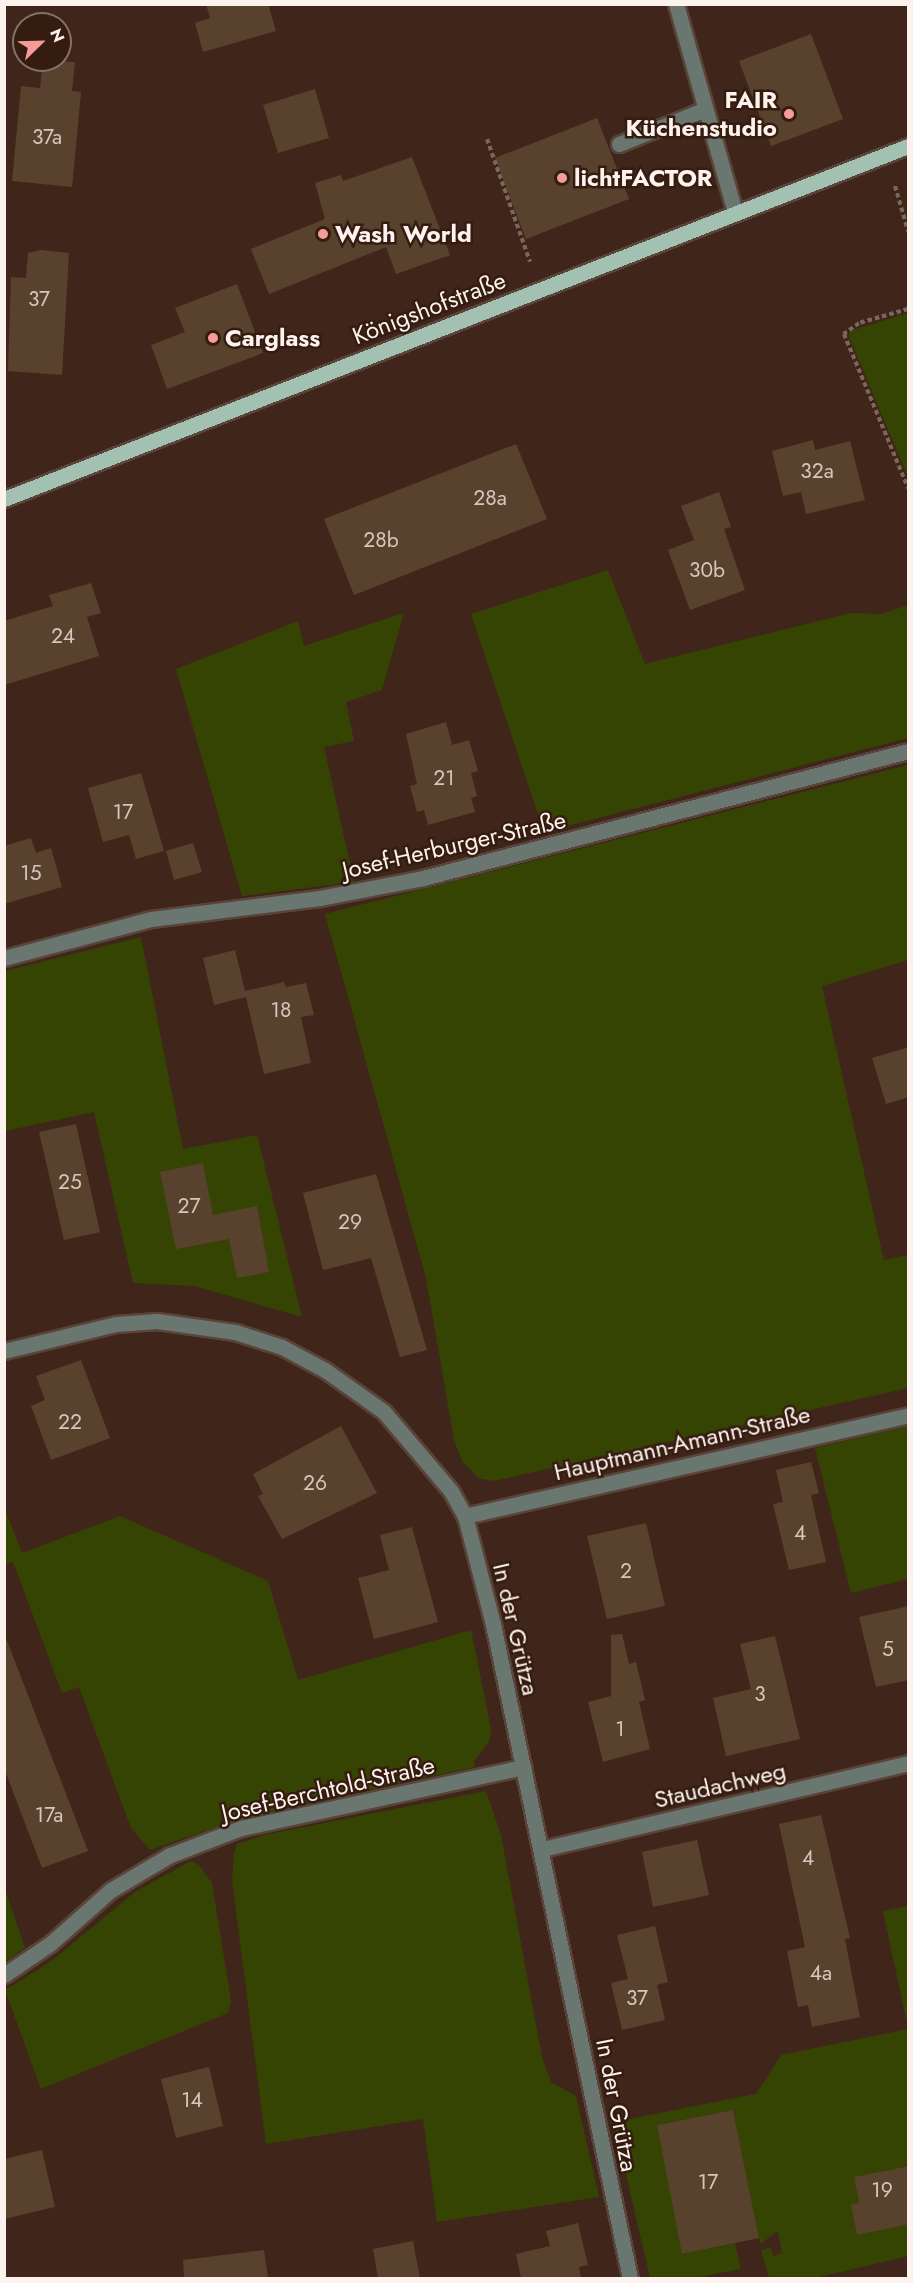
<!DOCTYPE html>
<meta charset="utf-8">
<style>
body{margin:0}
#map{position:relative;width:913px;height:2283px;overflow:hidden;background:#40261a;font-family:Jost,sans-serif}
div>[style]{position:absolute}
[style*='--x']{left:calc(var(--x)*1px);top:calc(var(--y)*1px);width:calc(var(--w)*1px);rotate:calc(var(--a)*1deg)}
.green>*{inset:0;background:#354402}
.building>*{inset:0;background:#58422e}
.path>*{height:4px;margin-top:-2px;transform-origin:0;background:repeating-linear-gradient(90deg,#7c675d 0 4.5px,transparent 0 7.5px)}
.roads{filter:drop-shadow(2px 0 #5a4338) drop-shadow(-2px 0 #5a4338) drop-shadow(0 2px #5a4338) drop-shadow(0 -2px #5a4338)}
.service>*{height:15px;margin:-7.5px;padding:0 7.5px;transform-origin:7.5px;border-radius:7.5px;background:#697770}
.minor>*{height:15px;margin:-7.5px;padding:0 7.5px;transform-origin:7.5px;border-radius:7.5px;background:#697770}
.primary>*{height:15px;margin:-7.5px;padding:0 7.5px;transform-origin:7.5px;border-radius:7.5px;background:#a3c1b3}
.dots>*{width:16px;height:16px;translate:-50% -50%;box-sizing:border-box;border:3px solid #351c10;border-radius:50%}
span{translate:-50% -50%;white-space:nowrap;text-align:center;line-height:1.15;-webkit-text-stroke:5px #351c10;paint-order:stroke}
.number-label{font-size:21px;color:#d4c6bd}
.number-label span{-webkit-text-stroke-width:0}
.poi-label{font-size:24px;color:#fdf2ed;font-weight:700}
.right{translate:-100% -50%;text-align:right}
.left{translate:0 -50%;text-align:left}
.street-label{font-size:24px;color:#fdf2ed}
.frame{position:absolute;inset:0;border:6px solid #fdf2ed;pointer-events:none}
.north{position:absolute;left:12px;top:12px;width:60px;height:60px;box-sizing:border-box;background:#351c10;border:2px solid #857268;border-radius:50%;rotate:67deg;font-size:16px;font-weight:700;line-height:24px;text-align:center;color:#fdf2ed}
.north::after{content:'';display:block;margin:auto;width:21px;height:27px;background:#f59b99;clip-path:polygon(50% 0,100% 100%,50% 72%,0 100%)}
</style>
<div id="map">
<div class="green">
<div style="clip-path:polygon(908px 313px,908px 477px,849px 337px,850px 331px)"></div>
<div style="clip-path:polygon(608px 570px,645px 664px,851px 613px,882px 614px,908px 605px,908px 738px,544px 832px,471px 614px)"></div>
<div style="clip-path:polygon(404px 613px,382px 690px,346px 702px,354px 741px,324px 747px,354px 882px,242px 896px,176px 669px,298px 621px,304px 646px)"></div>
<div style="clip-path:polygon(908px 765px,908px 960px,822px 986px,884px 1260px,908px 1255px,908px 1388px,494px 1481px,478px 1478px,462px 1461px,454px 1440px,426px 1278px,325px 914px)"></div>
<div style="clip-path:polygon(141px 937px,183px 1149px,257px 1135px,302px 1317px,194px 1286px,133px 1283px,94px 1112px,5px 1131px,5px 971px)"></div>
<div style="clip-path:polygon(908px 1426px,908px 1579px,851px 1593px,815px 1448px)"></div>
<div style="clip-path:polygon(4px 1507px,22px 1553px,120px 1516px,268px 1581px,298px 1680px,471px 1630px,491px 1729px,489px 1742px,474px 1761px,475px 1767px,249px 1816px,150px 1850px,131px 1828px,79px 1687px,62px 1693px,13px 1562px,5px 1565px)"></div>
<div style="clip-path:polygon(486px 1791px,501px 1835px,542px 2057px,551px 2082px,576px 2096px,599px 2197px,437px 2222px,423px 2119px,266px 2144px,232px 1880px,234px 1853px,237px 1844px,264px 1835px)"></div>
<div style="clip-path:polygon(191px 1861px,199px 1865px,212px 1883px,231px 2001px,228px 2013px,41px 2089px,5px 1990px,50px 1962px,135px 1892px)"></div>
<div style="clip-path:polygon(5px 1889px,25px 1948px,5px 1962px,4px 1962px)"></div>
<div style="clip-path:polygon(908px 1906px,908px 2028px,883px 1911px)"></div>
<div style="clip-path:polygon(908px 2029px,908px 2166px,854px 2177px,859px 2203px,851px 2204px,908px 2224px,908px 2256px,815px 2278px,769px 2278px,761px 2250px,771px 2247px,773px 2256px,782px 2253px,778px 2231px,760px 2244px,733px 2110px,657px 2125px,683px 2254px,735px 2243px,741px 2269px,695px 2278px,650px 2278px,614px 2122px,756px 2094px,781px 2055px)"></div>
</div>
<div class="building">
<div style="clip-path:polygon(206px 4px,268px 4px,276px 31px,203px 52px,195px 23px,210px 18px)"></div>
<div style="clip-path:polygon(811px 34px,843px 119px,771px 146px,739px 61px)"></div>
<div style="clip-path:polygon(43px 60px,75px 62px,72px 91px,81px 92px,72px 187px,12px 181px,21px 86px,40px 88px)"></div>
<div style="clip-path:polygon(315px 89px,329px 138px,278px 153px,263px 105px)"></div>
<div style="clip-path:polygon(597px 118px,629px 199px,526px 239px,495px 158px)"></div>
<div style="clip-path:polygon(412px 157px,450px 255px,396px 274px,386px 247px,269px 294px,251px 249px,325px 219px,315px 183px,341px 175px,343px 181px)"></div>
<div style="clip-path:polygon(41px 250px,69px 253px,62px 375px,8px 371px,11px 277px,26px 278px,28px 253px)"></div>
<div style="clip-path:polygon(237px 284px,263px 353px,167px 389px,151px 345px,185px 332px,175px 308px)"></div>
<div style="clip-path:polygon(813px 440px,815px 450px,850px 441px,865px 500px,806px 514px,801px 492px,783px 496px,772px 451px)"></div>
<div style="clip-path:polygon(516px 444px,547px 519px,354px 595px,324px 519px)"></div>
<div style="clip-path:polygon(719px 492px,731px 527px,724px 529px,745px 590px,690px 610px,668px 550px,694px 540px,681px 506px)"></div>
<div style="clip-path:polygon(91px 583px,101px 613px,87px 617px,99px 656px,4px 685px,4px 621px,53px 606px,49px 595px)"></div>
<div style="clip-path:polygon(446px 722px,452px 745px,469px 740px,478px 771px,471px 773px,477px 796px,471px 798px,475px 812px,428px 825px,424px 810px,417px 812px,410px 786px,417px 784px,406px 734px)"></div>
<div style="clip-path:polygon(141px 773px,164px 851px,136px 859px,129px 835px,103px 842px,88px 788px)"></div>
<div style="clip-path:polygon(31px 838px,36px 853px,51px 848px,62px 887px,4px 904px,4px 846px)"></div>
<div style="clip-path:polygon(193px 843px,202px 872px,174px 880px,166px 851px)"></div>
<div style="clip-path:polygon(235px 950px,245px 991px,284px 982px,286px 987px,306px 983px,314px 1015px,301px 1017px,311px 1063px,264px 1074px,246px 997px,214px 1005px,203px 958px)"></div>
<div style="clip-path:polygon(909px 1047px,909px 1097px,886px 1104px,872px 1058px)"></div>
<div style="clip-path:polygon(76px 1124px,100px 1232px,64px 1240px,39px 1132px)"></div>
<div style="clip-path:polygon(203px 1163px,213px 1215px,257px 1206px,269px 1272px,237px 1278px,229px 1239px,176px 1249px,160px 1172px)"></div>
<div style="clip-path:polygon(376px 1174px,427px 1350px,400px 1357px,371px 1258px,323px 1270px,303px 1193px)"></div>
<div style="clip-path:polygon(81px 1360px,110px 1438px,51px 1460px,31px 1406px,45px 1400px,36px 1376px)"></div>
<div style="clip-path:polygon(341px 1426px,377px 1493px,282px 1539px,258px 1496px,263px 1494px,253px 1474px)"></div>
<div style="clip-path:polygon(811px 1462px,819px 1493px,811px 1495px,826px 1562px,789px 1570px,773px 1504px,783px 1502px,776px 1470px)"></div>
<div style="clip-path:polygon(646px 1523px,665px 1606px,607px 1619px,587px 1536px)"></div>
<div style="clip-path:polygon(412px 1527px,438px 1622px,374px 1639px,358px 1578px,389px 1570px,380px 1535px)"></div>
<div style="clip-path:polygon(909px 1606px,909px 1680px,876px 1687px,859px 1617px)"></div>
<div style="clip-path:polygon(4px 1633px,88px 1851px,42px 1868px,4px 1768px)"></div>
<div style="clip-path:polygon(622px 1634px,629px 1664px,636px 1662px,645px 1700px,639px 1702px,650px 1749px,603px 1762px,588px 1702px,611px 1696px,611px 1635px)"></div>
<div style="clip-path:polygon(775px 1636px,800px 1739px,726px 1756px,713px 1698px,751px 1689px,740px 1644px)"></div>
<div style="clip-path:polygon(821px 1815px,850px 1938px,845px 1939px,860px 2017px,812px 2027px,808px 2005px,798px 2007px,787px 1951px,805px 1947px,779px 1824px)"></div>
<div style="clip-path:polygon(697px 1840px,709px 1895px,653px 1907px,642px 1852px)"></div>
<div style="clip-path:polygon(655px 1926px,668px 1982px,657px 1985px,665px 2020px,622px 2030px,611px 1983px,628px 1979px,617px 1935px)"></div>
<div style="clip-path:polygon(209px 2067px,223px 2126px,176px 2138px,161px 2079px)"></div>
<div style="clip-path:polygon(733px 2110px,759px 2238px,682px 2254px,657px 2125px)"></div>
<div style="clip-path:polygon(42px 2150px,55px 2207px,4px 2219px,4px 2159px)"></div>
<div style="clip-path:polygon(909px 2166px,909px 2224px,857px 2235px,851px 2204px,859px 2203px,854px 2177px)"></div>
<div style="clip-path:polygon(578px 2223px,588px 2265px,579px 2267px,581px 2278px,521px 2278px,516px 2254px,550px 2246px,546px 2231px)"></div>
<div style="clip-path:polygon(413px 2241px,420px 2278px,378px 2278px,373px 2249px)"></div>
<div style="clip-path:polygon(264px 2250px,268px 2278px,184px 2278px,183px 2260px)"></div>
</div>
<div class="path">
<div style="--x:487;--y:139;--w:130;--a:70.7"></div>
<div style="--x:895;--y:186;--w:47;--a:73.9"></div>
<div style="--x:908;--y:309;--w:51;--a:164.1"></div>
<div style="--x:859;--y:323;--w:19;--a:144"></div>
<div style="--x:844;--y:334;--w:167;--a:67.4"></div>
</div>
<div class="roads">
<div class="service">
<div style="--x:619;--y:144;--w:91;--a:-22"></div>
</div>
<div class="minor">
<div style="--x:676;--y:4;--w:217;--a:74.2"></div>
<div style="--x:4;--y:958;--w:152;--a:-14.9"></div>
<div style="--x:151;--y:919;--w:170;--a:-7.1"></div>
<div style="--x:320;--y:898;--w:105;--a:-11"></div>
<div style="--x:423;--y:878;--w:501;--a:-14.67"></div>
<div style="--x:4;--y:1351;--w:115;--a:-13.6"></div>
<div style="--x:116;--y:1324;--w:41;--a:-4.2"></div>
<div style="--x:157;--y:1321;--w:79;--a:8"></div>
<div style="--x:235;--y:1332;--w:49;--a:17.7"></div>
<div style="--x:282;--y:1347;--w:49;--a:28.1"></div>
<div style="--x:325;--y:1370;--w:72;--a:35.4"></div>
<div style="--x:384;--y:1412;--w:104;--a:49.7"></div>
<div style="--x:451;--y:1491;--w:29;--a:61"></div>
<div style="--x:465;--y:1516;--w:112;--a:75.5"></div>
<div style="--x:493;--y:1624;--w:668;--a:78.17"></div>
<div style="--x:465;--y:1516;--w:454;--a:-12.8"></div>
<div style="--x:542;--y:1849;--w:376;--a:-13.2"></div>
<div style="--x:4;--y:1975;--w:57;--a:-34.2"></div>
<div style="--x:51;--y:1943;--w:80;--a:-41.5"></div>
<div style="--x:111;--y:1890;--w:69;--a:-30.7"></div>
<div style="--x:170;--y:1855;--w:76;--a:-20.8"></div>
<div style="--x:241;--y:1828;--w:289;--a:-12.2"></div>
</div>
<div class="primary">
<div style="--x:4;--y:499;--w:970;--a:-21.33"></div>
</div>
</div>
<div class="dots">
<div style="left:789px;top:114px;background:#f59b99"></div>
<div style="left:562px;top:178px;background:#f59b99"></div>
<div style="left:323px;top:234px;background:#f59b99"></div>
<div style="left:213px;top:338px;background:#f59b99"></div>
</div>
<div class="number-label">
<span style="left:47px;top:137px">37a</span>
<span style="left:39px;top:299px">37</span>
<span style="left:817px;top:471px">32a</span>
<span style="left:490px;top:498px">28a</span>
<span style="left:381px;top:540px">28b</span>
<span style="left:707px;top:570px">30b</span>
<span style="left:63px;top:636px">24</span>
<span style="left:444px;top:778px">21</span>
<span style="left:123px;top:812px">17</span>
<span style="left:31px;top:873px">15</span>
<span style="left:281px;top:1010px">18</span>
<span style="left:70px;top:1182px">25</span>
<span style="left:189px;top:1206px">27</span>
<span style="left:350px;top:1222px">29</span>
<span style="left:70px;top:1422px">22</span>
<span style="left:315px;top:1483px">26</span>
<span style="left:800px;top:1533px">4</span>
<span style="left:626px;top:1571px">2</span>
<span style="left:888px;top:1649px">5</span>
<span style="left:760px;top:1694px">3</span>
<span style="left:620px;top:1729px">1</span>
<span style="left:49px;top:1815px">17a</span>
<span style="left:808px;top:1858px">4</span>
<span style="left:821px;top:1973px">4a</span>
<span style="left:637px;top:1998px">37</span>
<span style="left:192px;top:2100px">14</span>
<span style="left:708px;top:2182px">17</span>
<span style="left:882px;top:2190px">19</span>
</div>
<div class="poi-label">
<span class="right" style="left:777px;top:114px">FAIR<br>Küchenstudio</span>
<span class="left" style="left:574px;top:178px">lichtFACTOR</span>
<span class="left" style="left:335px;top:234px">Wash World</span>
<span class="left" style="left:225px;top:338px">Carglass</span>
</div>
<div class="street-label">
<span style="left:429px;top:308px;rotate:-21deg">Königshofstraße</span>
<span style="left:454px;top:845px;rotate:-13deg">Josef-Herburger-Straße</span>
<span style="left:682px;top:1443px;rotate:-13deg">Hauptmann-Amann-Straße</span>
<span style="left:516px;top:1629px;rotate:77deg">In der Grütza</span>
<span style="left:720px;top:1785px;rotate:-13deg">Staudachweg</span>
<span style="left:328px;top:1789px;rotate:-13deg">Josef-Berchtold-Straße</span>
<span style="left:617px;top:2105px;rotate:79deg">In der Grütza</span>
</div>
<div class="frame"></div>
<div class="north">N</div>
</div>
